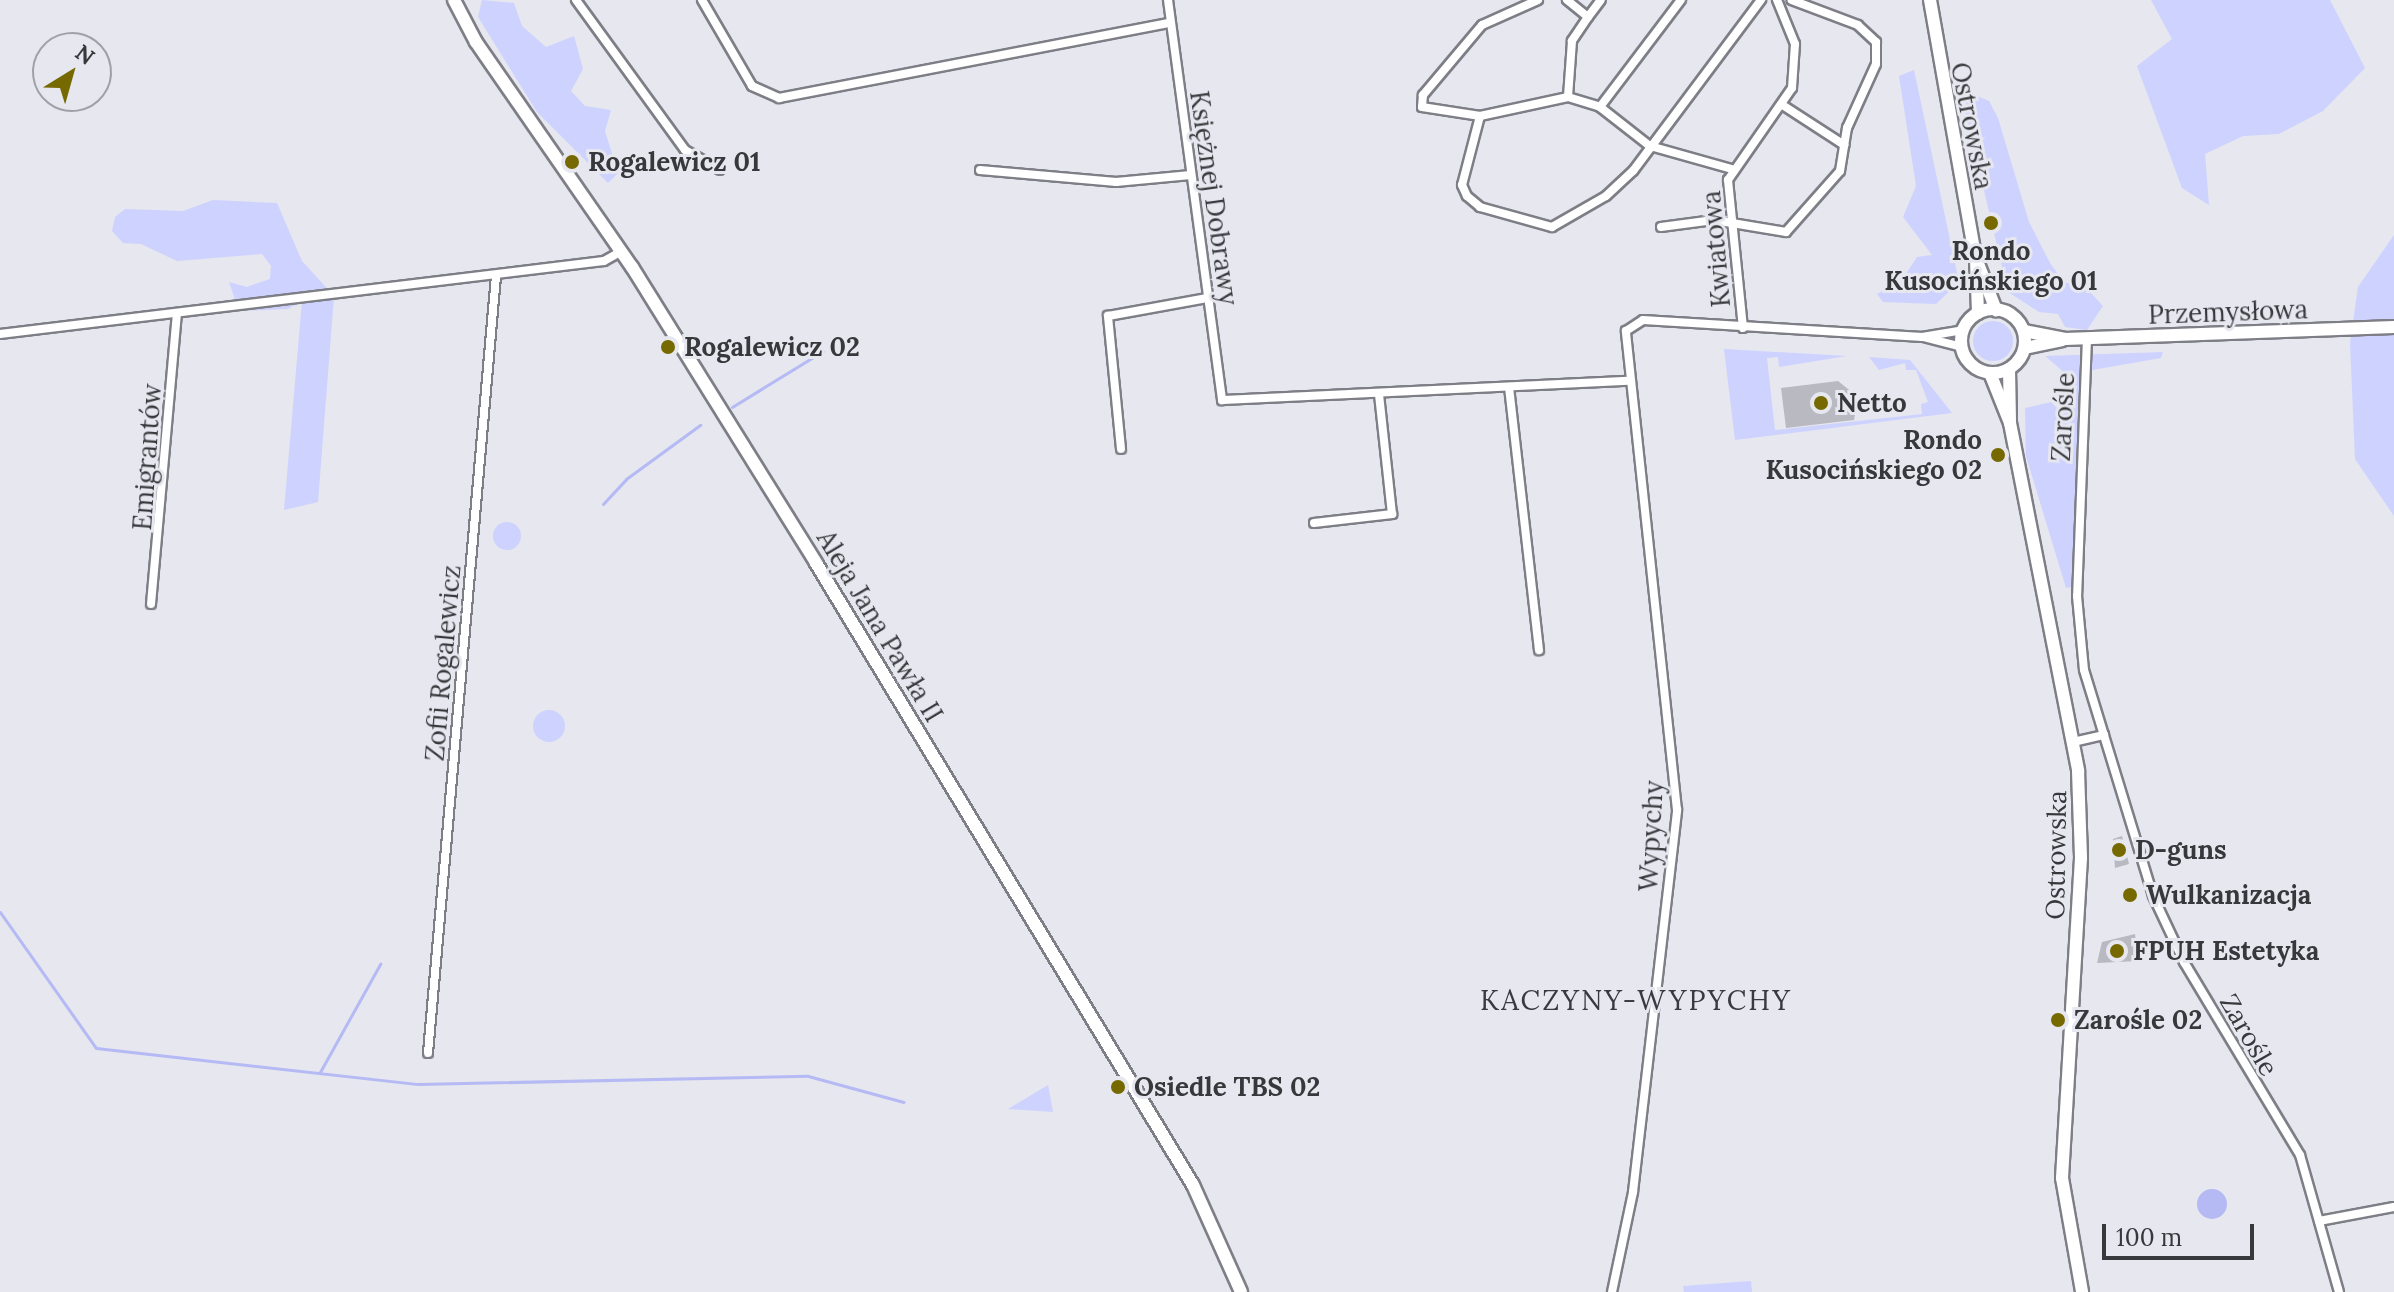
<!DOCTYPE html>
<meta charset="utf-8">
<style>
body{margin:0}
#map{position:relative;width:2394px;height:1292px;overflow:hidden;background:#e6e7ef;font-family:Lora,serif}
div>[style]{position:absolute}
[style*='--x']{left:calc(var(--x)*1px);top:calc(var(--y)*1px);width:calc(var(--w)*1px);rotate:calc(var(--a)*1deg)}
.green>*{inset:0;background:#ced2ff}
.round{border-radius:50%}
.water>*{inset:0;background:#b5baf5}
.stream>*{height:3px;margin:-1.5px;padding:0 1.5px;transform-origin:1.5px;border-radius:1.5px;background:#b5baf5}
.building>*{inset:0;background:#b8b9c1}
.roads{filter:drop-shadow(2px 0 #7e7e86) drop-shadow(-2px 0 #7e7e86) drop-shadow(0 2px #7e7e86) drop-shadow(0 -2px #7e7e86)}
.street>*{height:8px;margin:-4px;padding:0 4px;transform-origin:4px;border-radius:4px;background:#fff}
.secondary>*{height:12px;margin:-6px;padding:0 6px;transform-origin:6px;border-radius:6px;background:#fff}
.secondary>.ring{margin:-6px;padding:0;box-sizing:content-box;background:none;border:12px solid #fff;border-radius:50%}
.dots>*{width:22px;height:22px;translate:-50% -50%;box-sizing:border-box;border:4px solid #e6e7ef;border-radius:50%}
span{translate:-50% -50%;white-space:nowrap;text-align:center;line-height:1.15;-webkit-text-stroke:6px #e6e7ef;paint-order:stroke}
.street-label{font-size:26px;color:#37383b}
.poi-label{font-size:26px;color:#37383b;font-weight:700}
.left{translate:0 -50%;text-align:left}
.right{translate:-100% -50%;text-align:right}
.neighbourhood-label{font-size:28px;color:#393940;letter-spacing:2px}
.north{position:absolute;left:32px;top:32px;width:80px;height:80px;box-sizing:border-box;background:#e6e7ef;border:2px solid #a0a1a7;border-radius:50%;rotate:37deg;font-size:22px;font-weight:700;line-height:32px;text-align:center;color:#37383b}
.north::after{content:'';display:block;margin:auto;width:28px;height:36px;background:#766900;clip-path:polygon(50% 0,100% 100%,50% 72%,0 100%)}
.scale{position:absolute;left:2102px;top:1224px;width:152px;height:36px;box-sizing:border-box;border:4px solid #37383b;border-top:0;padding-left:10px;font-size:24px;line-height:28px;white-space:nowrap;color:#37383b;-webkit-text-stroke:6px #e6e7ef;paint-order:stroke}
</style>
<div id="map">
<div class="green">
<div style="clip-path:polygon(482px 0,514px 3px,522px 26px,546px 47px,574px 36px,583px 69px,571px 91px,585px 106px,611px 110px,605px 131px,618px 173px,608px 183px,537px 112px,478px 17px)"></div>
<div style="clip-path:polygon(2151px 0,2330px 0,2365px 68px,2323px 111px,2279px 134px,2243px 136px,2205px 154px,2209px 205px,2182px 188px,2137px 66px,2172px 39px)"></div>
<div style="clip-path:polygon(1914px 70px,1959px 282px,1936px 304px,1883px 302px,1877px 294px,1900px 283px,1917px 257px,1932px 255px,1903px 217px,1916px 186px,1899px 76px)"></div>
<div style="clip-path:polygon(1970px 93px,1989px 101px,1998px 118px,2029px 222px,2050px 263px,2063px 281px,2091px 293px,2103px 306px,2087px 330px,2065px 327px,2058px 314px,2039px 312px,2008px 292px,1964px 106px)"></div>
<div style="clip-path:polygon(213px 200px,277px 203px,302px 261px,334px 296px,318px 502px,284px 510px,302px 301px,288px 309px,239px 311px,229px 282px,247px 287px,270px 279px,271px 266px,262px 254px,177px 261px,141px 244px,123px 243px,112px 231px,115px 217px,125px 209px,183px 211px)"></div>
<div style="clip-path:polygon(2394px 235px,2394px 516px,2355px 459px,2350px 343px,2358px 287px)"></div>
<div class="round" style="left:1973px;top:321px;width:40px;height:40px"></div>
<div style="clip-path:polygon(1724px 349px,1847px 356px,1779px 367px,1778px 357px,1767px 358px,1775px 430px,1922px 414px,1921px 404px,1928px 402px,1916px 370px,1906px 370px,1905px 363px,1879px 370px,1869px 357px,1910px 360px,1952px 413px,1735px 440px)"></div>
<div style="clip-path:polygon(2163px 352px,2161px 358px,2092px 370px,2083px 414px,2075px 586px,2066px 588px,2026px 456px,2025px 408px,2051px 402px,2063px 414px,2070px 410px,2073px 380px,2045px 356px)"></div>
<div class="round" style="left:493px;top:522px;width:28px;height:28px"></div>
<div class="round" style="left:533px;top:710px;width:32px;height:32px"></div>
<div style="clip-path:polygon(1048px 1085px,1053px 1112px,1008px 1109px)"></div>
<div style="clip-path:polygon(1751px 1281px,1752px 1292px,1684px 1292px,1683px 1286px)"></div>
</div>
<div class="water">
<div class="round" style="left:2197px;top:1189px;width:30px;height:30px"></div>
</div>
<div class="stream">
<div style="--x:732;--y:407;--w:107;--a:-31.6"></div>
<div style="--x:603;--y:504;--w:34;--a:-47"></div>
<div style="--x:626;--y:479;--w:92;--a:-36.1"></div>
<div style="--x:0;--y:912;--w:166;--a:54.8"></div>
<div style="--x:96;--y:1048;--w:324;--a:6.4"></div>
<div style="--x:418;--y:1084;--w:390;--a:-1.2"></div>
<div style="--x:808;--y:1076;--w:99;--a:15.2"></div>
<div style="--x:320;--y:1072;--w:124;--a:-60.9"></div>
</div>
<div class="building">
<div style="clip-path:polygon(1838px 381px,1858px 397px,1854px 420px,1786px 428px,1781px 388px)"></div>
<div style="clip-path:polygon(2122px 836px,2129px 864px,2115px 868px,2113px 839px)"></div>
<div style="clip-path:polygon(2135px 934px,2138px 961px,2097px 963px,2102px 942px)"></div>
</div>
<div class="roads">
<div class="street">
<div style="--x:576;--y:0;--w:185;--a:54"></div>
<div style="--x:685;--y:150;--w:40;--a:29.7"></div>
<div style="--x:702;--y:0;--w:99;--a:59.8"></div>
<div style="--x:752;--y:86;--w:30;--a:24"></div>
<div style="--x:779;--y:98;--w:398;--a:-10.9"></div>
<div style="--x:1168;--y:0;--w:404;--a:82.3"></div>
<div style="--x:1222;--y:400;--w:408;--a:-2.7"></div>
<div style="--x:1538;--y:0;--w:61;--a:155.9"></div>
<div style="--x:1482;--y:25;--w:92;--a:130.1"></div>
<div style="--x:1423;--y:95;--w:12;--a:95"></div>
<div style="--x:1422;--y:107;--w:59;--a:8.8"></div>
<div style="--x:1480;--y:116;--w:90;--a:-12.2"></div>
<div style="--x:1568;--y:97;--w:34;--a:17"></div>
<div style="--x:1600;--y:107;--w:63;--a:38"></div>
<div style="--x:1650;--y:146;--w:85;--a:15.7"></div>
<div style="--x:1567;--y:0;--w:27;--a:39"></div>
<div style="--x:1588;--y:17;--w:29;--a:124"></div>
<div style="--x:1572;--y:41;--w:56;--a:94.1"></div>
<div style="--x:1588;--y:17;--w:21;--a:-53"></div>
<div style="--x:1784;--y:106;--w:72;--a:33"></div>
<div style="--x:1600;--y:107;--w:134;--a:-52.9"></div>
<div style="--x:1480;--y:116;--w:71;--a:104.6"></div>
<div style="--x:1462;--y:185;--w:12;--a:66"></div>
<div style="--x:1467;--y:196;--w:17;--a:40"></div>
<div style="--x:1480;--y:207;--w:75;--a:15.5"></div>
<div style="--x:1552;--y:227;--w:62;--a:-29.9"></div>
<div style="--x:1606;--y:196;--w:37;--a:-43"></div>
<div style="--x:1633;--y:171;--w:214;--a:-53.2"></div>
<div style="--x:980;--y:170;--w:137;--a:5"></div>
<div style="--x:1116;--y:182;--w:75;--a:-5.3"></div>
<div style="--x:1661;--y:227;--w:53;--a:-7.5"></div>
<div style="--x:1714;--y:220;--w:73;--a:9.5"></div>
<div style="--x:1786;--y:232;--w:81;--a:-48.5"></div>
<div style="--x:1840;--y:171;--w:44;--a:-80.8"></div>
<div style="--x:1847;--y:128;--w:70;--a:-65.6"></div>
<div style="--x:1876;--y:64;--w:22;--a:-90"></div>
<div style="--x:1876;--y:42;--w:25;--a:-137"></div>
<div style="--x:1858;--y:25;--w:71;--a:-159.3"></div>
<div style="--x:1743;--y:328;--w:149;--a:-95.8"></div>
<div style="--x:1728;--y:180;--w:112;--a:-55.2"></div>
<div style="--x:1792;--y:88;--w:44;--a:-86.1"></div>
<div style="--x:1795;--y:44;--w:48;--a:-112.2"></div>
<div style="--x:0;--y:334;--w:608;--a:-6.89"></div>
<div style="--x:604;--y:261;--w:21;--a:-29"></div>
<div style="--x:1923;--y:337;--w:40;--a:14.4"></div>
<div style="--x:2087;--y:338;--w:258;--a:92.2"></div>
<div style="--x:2077;--y:596;--w:74;--a:84.6"></div>
<div style="--x:2084;--y:670;--w:236;--a:73"></div>
<div style="--x:2153;--y:896;--w:73;--a:64.8"></div>
<div style="--x:2184;--y:962;--w:225;--a:59"></div>
<div style="--x:2300;--y:1155;--w:142;--a:74.1"></div>
<div style="--x:1509;--y:387;--w:265;--a:83.5"></div>
<div style="--x:1121;--y:449;--w:134;--a:-95.6"></div>
<div style="--x:1108;--y:316;--w:101;--a:-10.3"></div>
<div style="--x:1314;--y:523;--w:79;--a:-6.6"></div>
<div style="--x:1392;--y:514;--w:121;--a:-96.2"></div>
<div style="--x:151;--y:604;--w:292;--a:-84.9"></div>
<div style="--x:2073;--y:742;--w:32;--a:-13"></div>
<div style="--x:428;--y:1053;--w:781;--a:-85"></div>
<div style="--x:2319;--y:1221;--w:76;--a:-10.6"></div>
<div style="--x:1612;--y:1292;--w:102;--a:-78.1"></div>
<div style="--x:1633;--y:1192;--w:385;--a:-83.4"></div>
<div style="--x:1677;--y:810;--w:482;--a:-96.1"></div>
<div style="--x:1626;--y:331;--w:20;--a:-33"></div>
<div style="--x:1643;--y:320;--w:280;--a:3.5"></div>
<div style="--x:1922;--y:337;--w:43;--a:-9.5"></div>
</div>
<div class="secondary">
<div style="--x:454;--y:0;--w:47;--a:62.4"></div>
<div style="--x:476;--y:42;--w:274;--a:55.3"></div>
<div style="--x:632;--y:267;--w:349;--a:58.1"></div>
<div style="--x:816;--y:563;--w:727;--a:58.78"></div>
<div style="--x:1193;--y:1185;--w:117;--a:65.8"></div>
<div style="--x:1930;--y:0;--w:264;--a:80"></div>
<div style="--x:1976;--y:260;--w:53;--a:87.8"></div>
<div style="--x:1977;--y:261;--w:53;--a:68.8"></div>
<div class="ring" style="left:1961px;top:309px;width:52px;height:52px"></div>
<div style="--x:2024;--y:331;--w:42;--a:11"></div>
<div style="--x:2065;--y:339;--w:329;--a:-2.1"></div>
<div style="--x:2025;--y:348;--w:38;--a:-12"></div>
<div style="--x:2009;--y:369;--w:54;--a:88.9"></div>
<div style="--x:1990;--y:373;--w:54;--a:68.2"></div>
<div style="--x:2010;--y:423;--w:355;--a:78.9"></div>
<div style="--x:2078;--y:771;--w:87;--a:88"></div>
<div style="--x:2081;--y:858;--w:321;--a:93.4"></div>
<div style="--x:2062;--y:1178;--w:116;--a:80"></div>
</div>
</div>
<div class="dots">
<div style="left:572px;top:162px;background:#766900"></div>
<div style="left:1991px;top:223px;background:#766900"></div>
<div style="left:668px;top:347px;background:#766900"></div>
<div style="left:1821px;top:403px;background:#766900"></div>
<div style="left:1998px;top:455px;background:#766900"></div>
<div style="left:2119px;top:850px;background:#766900"></div>
<div style="left:2130px;top:895px;background:#766900"></div>
<div style="left:2117px;top:951px;background:#766900"></div>
<div style="left:2058px;top:1020px;background:#766900"></div>
<div style="left:1118px;top:1087px;background:#766900"></div>
</div>
<div class="street-label">
<span style="left:1972px;top:126px;rotate:79deg">Ostrowska</span>
<span style="left:1214px;top:198px;rotate:82deg">Księżnej Dobrawy</span>
<span style="left:1716px;top:249px;rotate:-95deg">Kwiatowa</span>
<span style="left:2228px;top:312px;rotate:-2deg">Przemysłowa</span>
<span style="left:2063px;top:417px;rotate:-87deg">Zarośle</span>
<span style="left:147px;top:457px;rotate:-86deg">Emigrantów</span>
<span style="left:880px;top:626px;rotate:59deg">Aleja Jana Pawła II</span>
<span style="left:443px;top:663px;rotate:-85deg">Zofii Rogalewicz</span>
<span style="left:1651px;top:836px;rotate:-87deg">Wypychy</span>
<span style="left:2056px;top:855px;rotate:-89deg">Ostrowska</span>
<span style="left:2249px;top:1035px;rotate:60deg">Zarośle</span>
</div>
<div class="poi-label">
<span class="left" style="left:588px;top:162px">Rogalewicz 01</span>
<span style="left:1991px;top:266px">Rondo<br>Kusocińskiego 01</span>
<span class="left" style="left:684px;top:347px">Rogalewicz 02</span>
<span class="left" style="left:1837px;top:403px">Netto</span>
<span class="right" style="left:1982px;top:455px">Rondo<br>Kusocińskiego 02</span>
<span class="left" style="left:2135px;top:850px">D-guns</span>
<span class="left" style="left:2146px;top:895px">Wulkanizacja</span>
<span class="left" style="left:2133px;top:951px">FPUH Estetyka</span>
<span class="left" style="left:2074px;top:1020px">Zarośle 02</span>
<span class="left" style="left:1134px;top:1087px">Osiedle TBS 02</span>
</div>
<div class="neighbourhood-label">
<span style="left:1636px;top:1000px">KACZYNY-WYPYCHY</span>
</div>
<div class="north">N</div>
<div class="scale">100 m</div>
</div>
